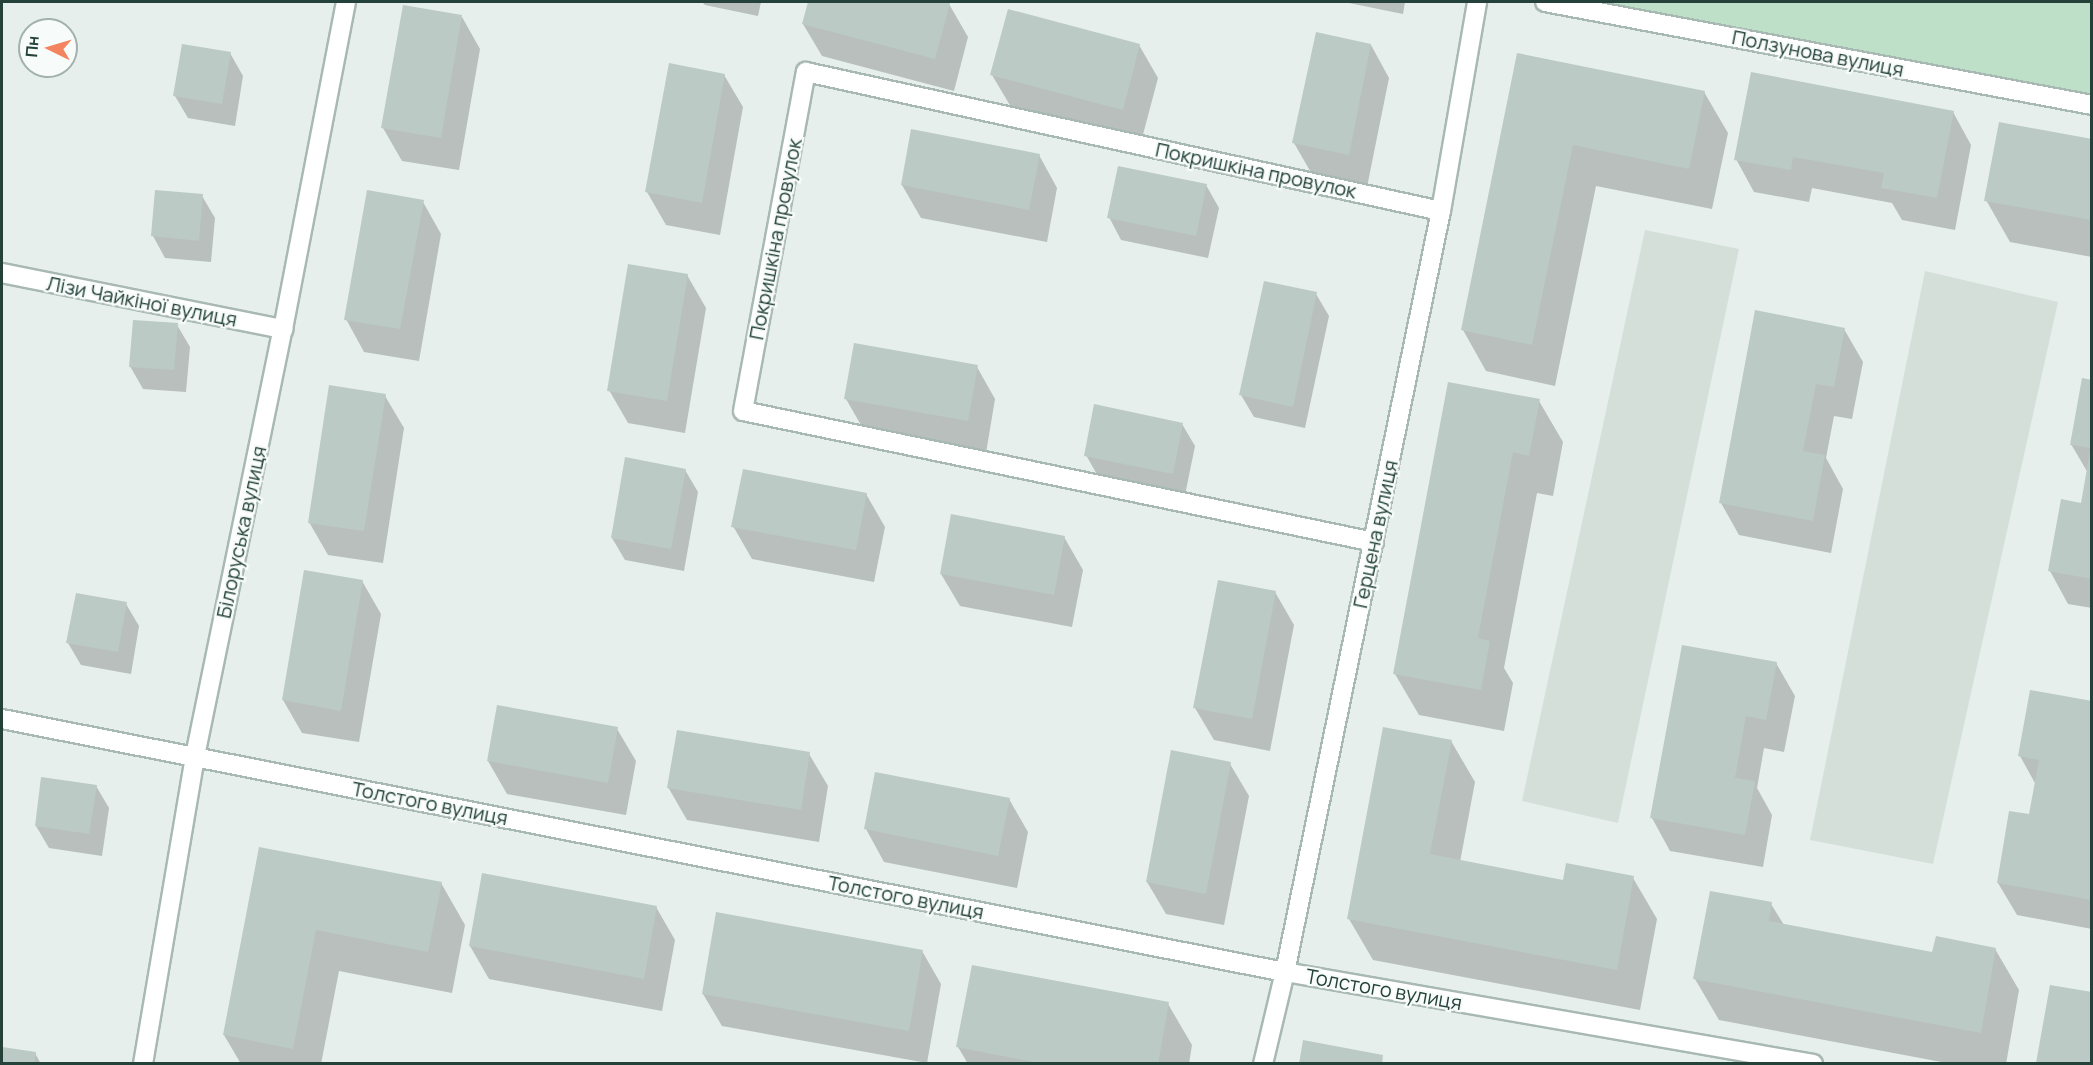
<!DOCTYPE html>
<meta charset="utf-8">
<style>
body{margin:0}
#map{position:relative;width:2093px;height:1065px;overflow:hidden;background:#e6efeb;font-family:Manrope,sans-serif}
div>[style]{position:absolute}
[style*='--x']{left:calc(var(--x)*1px);top:calc(var(--y)*1px);width:calc(var(--w)*1px);rotate:calc(var(--a)*1deg)}
.built>*{inset:0;background:#d4dfda}
.green>*{inset:0;background:#bfe0c8}
.shadow>*{inset:0;background:#0003}
.building>*{inset:0;background:#bbcac4}
.roads{filter:drop-shadow(2px 0 #a8b8b2) drop-shadow(-2px 0 #a8b8b2) drop-shadow(0 2px #a8b8b2) drop-shadow(0 -2px #a8b8b2)}
.minor>*{height:18px;margin:-9px;padding:0 9px;transform-origin:9px;border-radius:9px;background:#fff}
span{translate:-50% -50%;white-space:nowrap;text-align:center;line-height:1.15;-webkit-text-stroke:4.5px #f7fbf9;paint-order:stroke}
.street-label{font-size:20px;color:#24423a}
.frame{position:absolute;inset:0;border:3px solid #24423a;pointer-events:none}
.north{position:absolute;left:18px;top:18px;width:60px;height:60px;box-sizing:border-box;background:#f7fbf9;border:2px solid #a3b1ad;border-radius:50%;rotate:275deg;font-size:16px;font-weight:700;line-height:24px;text-align:center;color:#24423a}
.north::after{content:'';display:block;margin:auto;width:21px;height:27px;background:#f4845f;clip-path:polygon(50% 0,100% 100%,50% 72%,0 100%)}
</style>
<div id="map">
<div class="built">
<div style="clip-path:polygon(1645px 230px,1739px 249px,1618px 823px,1522px 801px)"></div>
<div style="clip-path:polygon(1925px 271px,2058px 302px,1933px 864px,1810px 840px)"></div>
</div>
<div class="green">
<div style="clip-path:polygon(1545px 2px,2091px 2px,2091px 105px)"></div>
</div>
<div class="shadow">
<div style="clip-path:polygon(702px 2px,761px 2px,758px 16px,705px 5px)"></div>
<div style="clip-path:polygon(809px 2px,938px 2px,949px 4px,968px 37px,954px 91px,822px 56px,803px 24px)"></div>
<div style="clip-path:polygon(1344px 2px,1405px 2px,1403px 14px)"></div>
<div style="clip-path:polygon(462px 17px,480px 49px,459px 170px,402px 161px,383px 128px)"></div>
<div style="clip-path:polygon(1139px 45px,1158px 78px,1141px 142px,1011px 107px,992px 75px)"></div>
<div style="clip-path:polygon(1371px 45px,1389px 78px,1367px 187px,1313px 176px,1294px 143px)"></div>
<div style="clip-path:polygon(230px 53px,243px 76px,235px 126px,188px 118px,175px 96px)"></div>
<div style="clip-path:polygon(1519px 54px,1704px 92px,1728px 133px,1712px 209px,1596px 186px,1555px 386px,1486px 371px,1463px 330px)"></div>
<div style="clip-path:polygon(724px 75px,743px 107px,720px 235px,666px 225px,647px 192px)"></div>
<div style="clip-path:polygon(1953px 112px,1971px 145px,1955px 230px,1902px 220px,1892px 203px,1812px 188px,1809px 202px,1754px 192px,1736px 159px)"></div>
<div style="clip-path:polygon(2092px 141px,2092px 257px,2010px 242px,1986px 200px)"></div>
<div style="clip-path:polygon(1039px 155px,1057px 188px,1047px 242px,921px 218px,902px 185px)"></div>
<div style="clip-path:polygon(1206px 185px,1219px 208px,1208px 258px,1121px 240px,1109px 217px)"></div>
<div style="clip-path:polygon(202px 196px,215px 218px,211px 262px,165px 258px,153px 236px)"></div>
<div style="clip-path:polygon(423px 202px,441px 234px,419px 361px,364px 352px,346px 319px)"></div>
<div style="clip-path:polygon(687px 275px,706px 308px,685px 433px,628px 423px,609px 390px)"></div>
<div style="clip-path:polygon(1316px 294px,1329px 316px,1305px 428px,1254px 417px,1241px 395px)"></div>
<div style="clip-path:polygon(177px 325px,190px 347px,186px 392px,143px 389px,130px 366px)"></div>
<div style="clip-path:polygon(1844px 329px,1863px 362px,1852px 419px,1834px 416px,1826px 458px,1843px 489px,1831px 553px,1739px 535px,1721px 503px)"></div>
<div style="clip-path:polygon(977px 367px,995px 399px,986px 453px,865px 432px,846px 399px)"></div>
<div style="clip-path:polygon(2092px 382px,2092px 608px,2068px 604px,2050px 571px,2082px 504px,2088px 473px,2071px 444px)"></div>
<div style="clip-path:polygon(385px 396px,404px 428px,383px 563px,328px 555px,309px 522px)"></div>
<div style="clip-path:polygon(1539px 401px,1563px 442px,1553px 496px,1537px 493px,1504px 668px,1513px 683px,1504px 731px,1419px 715px,1395px 674px)"></div>
<div style="clip-path:polygon(1182px 424px,1195px 446px,1185px 495px,1099px 478px,1086px 455px)"></div>
<div style="clip-path:polygon(685px 470px,698px 492px,684px 571px,625px 560px,612px 538px)"></div>
<div style="clip-path:polygon(866px 494px,885px 527px,874px 582px,752px 559px,733px 526px)"></div>
<div style="clip-path:polygon(1064px 537px,1083px 570px,1072px 627px,960px 606px,941px 574px)"></div>
<div style="clip-path:polygon(362px 581px,381px 614px,359px 742px,302px 733px,283px 700px)"></div>
<div style="clip-path:polygon(1275px 592px,1294px 625px,1270px 751px,1214px 740px,1195px 708px)"></div>
<div style="clip-path:polygon(126px 604px,139px 626px,131px 674px,81px 665px,68px 643px)"></div>
<div style="clip-path:polygon(1776px 663px,1795px 696px,1784px 752px,1764px 748px,1757px 788px,1772px 815px,1763px 867px,1670px 851px,1652px 818px)"></div>
<div style="clip-path:polygon(2092px 703px,2092px 929px,2017px 915px,1998px 883px,2031px 816px,2036px 785px,2020px 756px)"></div>
<div style="clip-path:polygon(617px 729px,636px 761px,626px 815px,507px 794px,488px 761px)"></div>
<div style="clip-path:polygon(1451px 741px,1475px 782px,1460px 862px,1565px 881px,1633px 878px,1657px 919px,1640px 1010px,1373px 960px,1349px 919px)"></div>
<div style="clip-path:polygon(809px 754px,828px 786px,819px 842px,687px 820px,668px 787px)"></div>
<div style="clip-path:polygon(1230px 764px,1249px 796px,1224px 925px,1166px 914px,1147px 882px)"></div>
<div style="clip-path:polygon(96px 786px,109px 808px,102px 856px,49px 848px,36px 826px)"></div>
<div style="clip-path:polygon(1009px 799px,1028px 832px,1017px 888px,884px 862px,866px 829px)"></div>
<div style="clip-path:polygon(261px 849px,441px 883px,465px 925px,452px 993px,339px 971px,321px 1064px,241px 1064px,224px 1035px)"></div>
<div style="clip-path:polygon(1771px 904px,1784px 925px,1933px 953px,1995px 949px,2019px 990px,2006px 1064px,1952px 1064px,1719px 1020px,1695px 979px)"></div>
<div style="clip-path:polygon(656px 907px,675px 940px,662px 1011px,489px 979px,470px 946px)"></div>
<div style="clip-path:polygon(922px 951px,941px 984px,927px 1063px,722px 1026px,703px 994px)"></div>
<div style="clip-path:polygon(1168px 1004px,1192px 1045px,1189px 1064px,968px 1064px,958px 1047px)"></div>
<div style="clip-path:polygon(2px 1048px,35px 1053px,41px 1064px,2px 1064px)"></div>
</div>
<div class="building">
<div style="clip-path:polygon(808px 2px,944px 2px,950px 3px,935px 59px,802px 24px)"></div>
<div style="clip-path:polygon(403px 5px,462px 15px,441px 138px,381px 128px)"></div>
<div style="clip-path:polygon(1008px 9px,1140px 44px,1123px 110px,990px 75px)"></div>
<div style="clip-path:polygon(1316px 32px,1371px 44px,1349px 155px,1292px 143px)"></div>
<div style="clip-path:polygon(182px 44px,231px 52px,222px 104px,173px 96px)"></div>
<div style="clip-path:polygon(1517px 53px,1705px 91px,1689px 169px,1573px 145px,1532px 345px,1461px 330px)"></div>
<div style="clip-path:polygon(669px 63px,725px 74px,702px 203px,645px 192px)"></div>
<div style="clip-path:polygon(1751px 72px,1954px 111px,1937px 198px,1881px 188px,1884px 173px,1793px 157px,1791px 170px,1734px 160px)"></div>
<div style="clip-path:polygon(1999px 122px,2092px 139px,2092px 220px,1984px 201px)"></div>
<div style="clip-path:polygon(911px 129px,1040px 154px,1029px 210px,901px 185px)"></div>
<div style="clip-path:polygon(1118px 166px,1207px 184px,1196px 236px,1107px 218px)"></div>
<div style="clip-path:polygon(155px 190px,203px 194px,199px 241px,151px 236px)"></div>
<div style="clip-path:polygon(367px 190px,424px 200px,400px 329px,344px 320px)"></div>
<div style="clip-path:polygon(628px 264px,688px 274px,667px 401px,607px 391px)"></div>
<div style="clip-path:polygon(1264px 281px,1317px 292px,1293px 407px,1239px 395px)"></div>
<div style="clip-path:polygon(1755px 310px,1845px 328px,1834px 387px,1816px 384px,1803px 451px,1825px 455px,1813px 521px,1719px 503px)"></div>
<div style="clip-path:polygon(133px 320px,178px 323px,174px 370px,129px 367px)"></div>
<div style="clip-path:polygon(854px 343px,978px 365px,968px 421px,844px 399px)"></div>
<div style="clip-path:polygon(2082px 378px,2092px 380px,2092px 448px,2070px 445px)"></div>
<div style="clip-path:polygon(1448px 382px,1540px 399px,1529px 456px,1513px 452px,1478px 638px,1490px 641px,1481px 690px,1393px 674px)"></div>
<div style="clip-path:polygon(329px 385px,386px 394px,364px 531px,308px 523px)"></div>
<div style="clip-path:polygon(1094px 404px,1183px 423px,1173px 474px,1084px 456px)"></div>
<div style="clip-path:polygon(2090px 451px,2092px 451px,2092px 579px,2048px 571px,2061px 499px,2081px 503px)"></div>
<div style="clip-path:polygon(625px 457px,686px 469px,671px 549px,611px 538px)"></div>
<div style="clip-path:polygon(743px 469px,867px 493px,856px 550px,731px 527px)"></div>
<div style="clip-path:polygon(951px 514px,1065px 536px,1054px 595px,940px 574px)"></div>
<div style="clip-path:polygon(304px 570px,363px 580px,341px 711px,282px 700px)"></div>
<div style="clip-path:polygon(1218px 580px,1276px 591px,1252px 719px,1193px 708px)"></div>
<div style="clip-path:polygon(76px 593px,127px 602px,118px 652px,66px 643px)"></div>
<div style="clip-path:polygon(1682px 645px,1777px 662px,1766px 720px,1746px 716px,1735px 778px,1755px 781px,1745px 835px,1650px 818px)"></div>
<div style="clip-path:polygon(2030px 690px,2092px 701px,2092px 900px,1997px 883px,2009px 811px,2029px 814px,2039px 760px,2018px 756px)"></div>
<div style="clip-path:polygon(497px 705px,618px 727px,608px 783px,487px 761px)"></div>
<div style="clip-path:polygon(1383px 727px,1452px 740px,1430px 854px,1563px 880px,1566px 863px,1634px 876px,1617px 970px,1347px 919px)"></div>
<div style="clip-path:polygon(677px 730px,810px 752px,801px 810px,667px 788px)"></div>
<div style="clip-path:polygon(1171px 750px,1231px 762px,1206px 894px,1146px 882px)"></div>
<div style="clip-path:polygon(875px 772px,1010px 798px,998px 856px,864px 829px)"></div>
<div style="clip-path:polygon(41px 777px,97px 785px,89px 834px,35px 826px)"></div>
<div style="clip-path:polygon(259px 847px,442px 882px,428px 952px,316px 930px,293px 1049px,223px 1035px)"></div>
<div style="clip-path:polygon(482px 873px,657px 906px,644px 979px,469px 946px)"></div>
<div style="clip-path:polygon(1710px 891px,1772px 902px,1769px 921px,1932px 952px,1936px 936px,1996px 948px,1981px 1033px,1693px 979px)"></div>
<div style="clip-path:polygon(716px 912px,923px 950px,909px 1031px,702px 994px)"></div>
<div style="clip-path:polygon(972px 965px,1169px 1002px,1158px 1064px,1044px 1064px,956px 1047px)"></div>
<div style="clip-path:polygon(2050px 985px,2092px 992px,2092px 1064px,2036px 1063px)"></div>
<div style="clip-path:polygon(1303px 1040px,1383px 1055px,1382px 1064px,1299px 1064px)"></div>
<div style="clip-path:polygon(2px 1047px,36px 1052px,34px 1064px,2px 1064px)"></div>
</div>
<div class="roads">
<div class="minor">
<div style="--x:1545;--y:2;--w:557;--a:10.66"></div>
<div style="--x:2;--y:273;--w:287;--a:11.3"></div>
<div style="--x:1374;--y:542;--w:644;--a:-168.27"></div>
<div style="--x:743;--y:411;--w:345;--a:-79.5"></div>
<div style="--x:806;--y:72;--w:650;--a:12.35"></div>
<div style="--x:2;--y:719;--w:1308;--a:11.16"></div>
<div style="--x:1285;--y:972;--w:536;--a:9.88"></div>
<div style="--x:143;--y:1064;--w:312;--a:-80.4"></div>
<div style="--x:195;--y:756;--w:436;--a:-78.4"></div>
<div style="--x:283;--y:329;--w:333;--a:-79.1"></div>
<div style="--x:1263;--y:1064;--w:95;--a:-76.6"></div>
<div style="--x:1285;--y:972;--w:777;--a:-78.42"></div>
<div style="--x:1441;--y:211;--w:212;--a:-80.2"></div>
</div>
</div>
<div class="street-label">
<span style="left:1818px;top:53px;rotate:11deg">Ползунова вулиця</span>
<span style="left:1256px;top:170px;rotate:12deg">Покришкіна провулок</span>
<span style="left:775px;top:239px;rotate:-79deg">Покришкіна провулок</span>
<span style="left:142px;top:301px;rotate:11deg">Лізи Чайкіної вулиця</span>
<span style="left:241px;top:532px;rotate:-78deg">Білоруська вулиця</span>
<span style="left:1375px;top:534px;rotate:-78deg">Герцена вулиця</span>
<span style="left:430px;top:803px;rotate:11deg">Толстого вулиця</span>
<span style="left:906px;top:897px;rotate:11deg">Толстого вулиця</span>
<span style="left:1384px;top:989px;rotate:10deg">Толстого вулиця</span>
</div>
<div class="frame"></div>
<div class="north">Пн</div>
</div>
